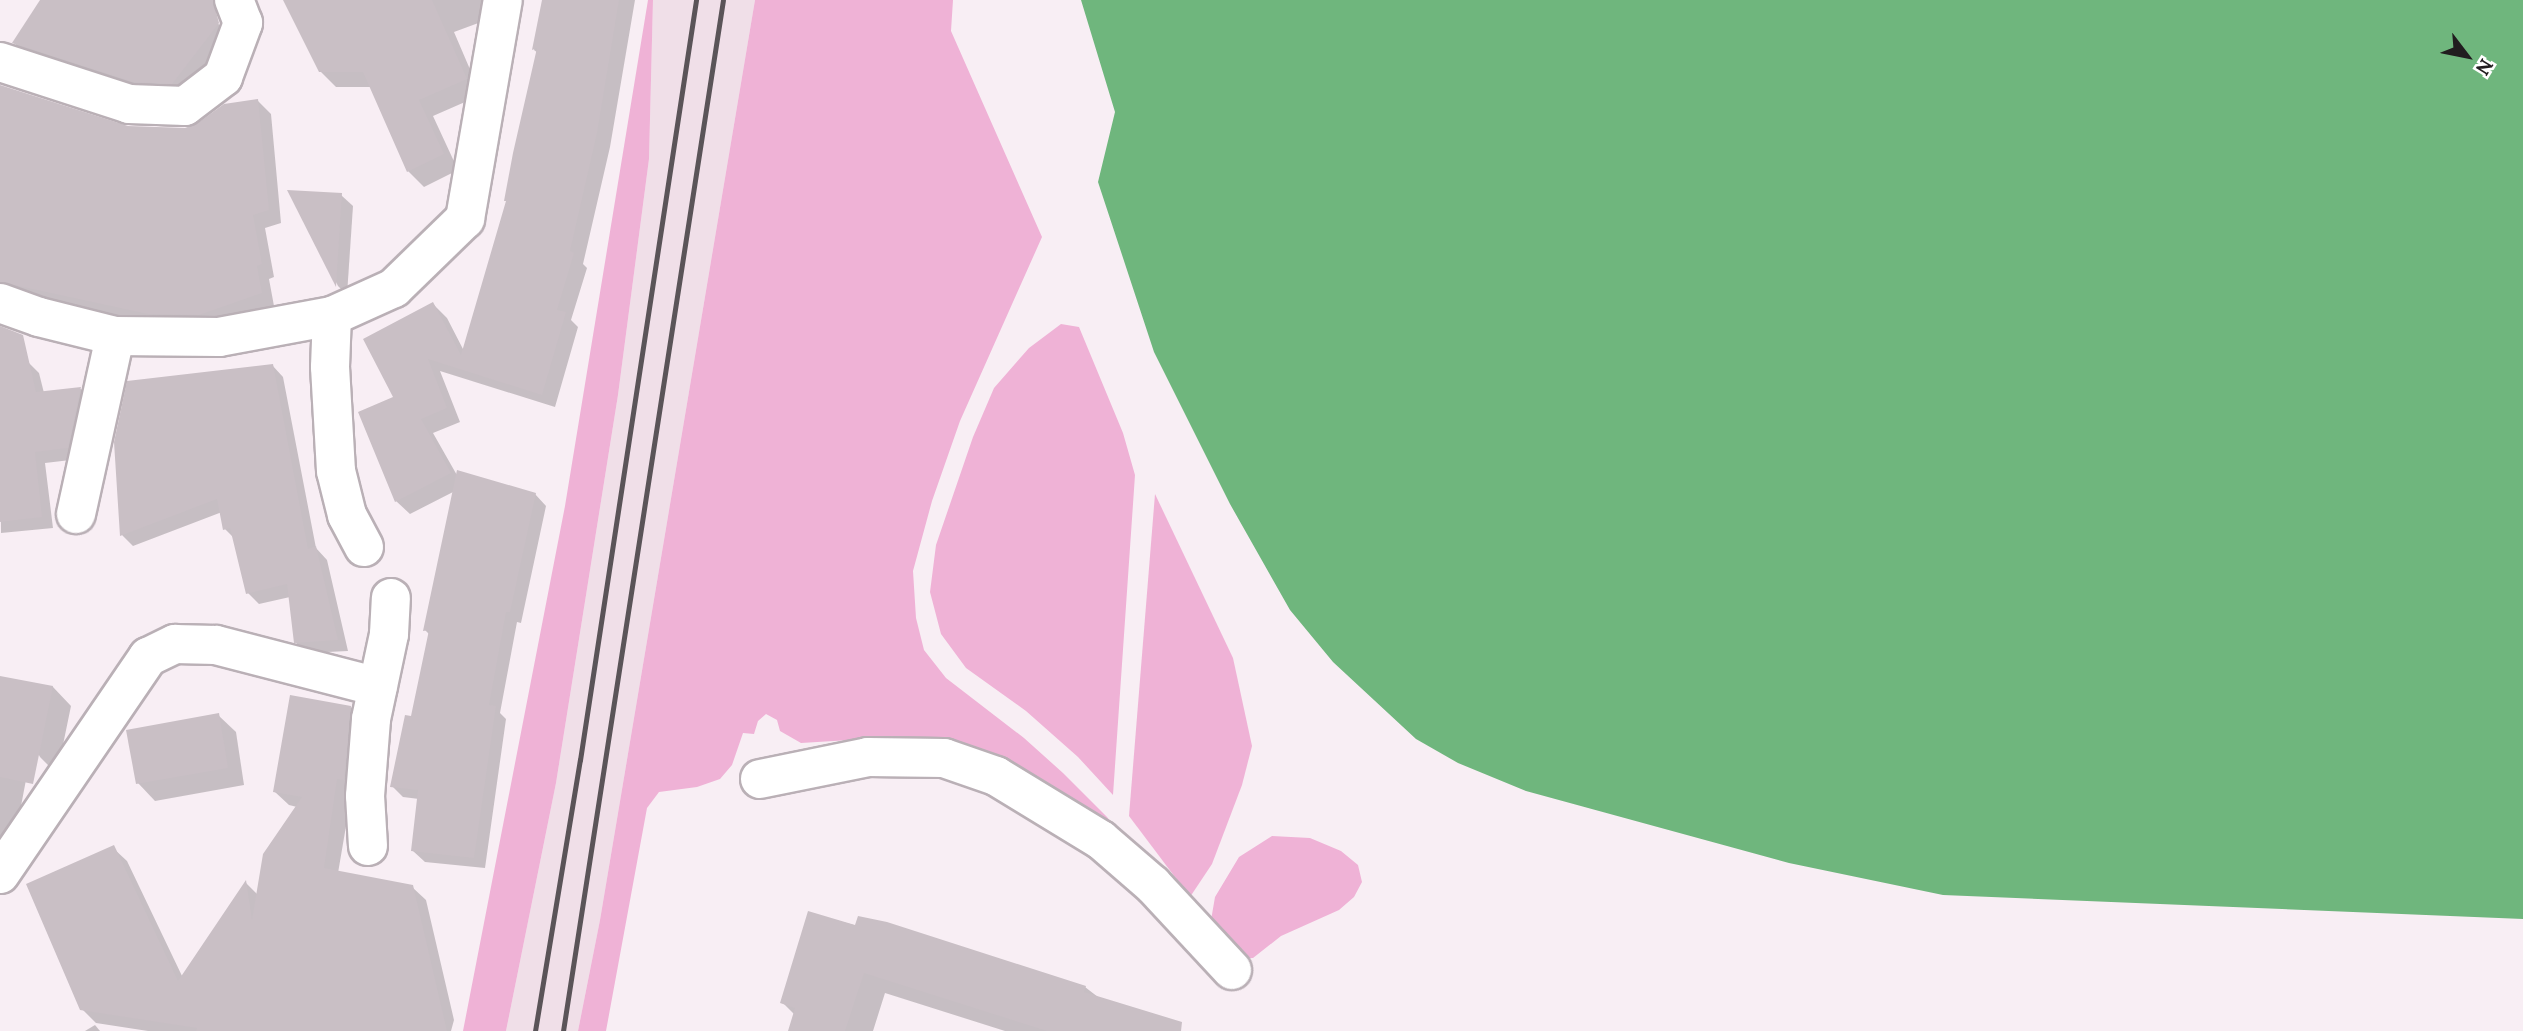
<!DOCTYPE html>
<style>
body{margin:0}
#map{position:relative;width:2523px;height:1031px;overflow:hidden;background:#f8eef4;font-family:Lora,serif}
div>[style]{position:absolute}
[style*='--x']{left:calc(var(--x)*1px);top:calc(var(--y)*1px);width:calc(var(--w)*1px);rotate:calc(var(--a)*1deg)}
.built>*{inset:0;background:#f0dfe8}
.green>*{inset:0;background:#efb2d6}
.water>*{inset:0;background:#6fb67d}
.shadow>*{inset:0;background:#0003}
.building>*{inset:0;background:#c9bfc5}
.roads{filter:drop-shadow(2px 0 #bab0b6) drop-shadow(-2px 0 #bab0b6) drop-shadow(0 2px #bab0b6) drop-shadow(0 -2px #bab0b6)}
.minor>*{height:38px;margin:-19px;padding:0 19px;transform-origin:19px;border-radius:19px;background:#fff}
.rail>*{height:5px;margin:-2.5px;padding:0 2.5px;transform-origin:2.5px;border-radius:2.5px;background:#5a5458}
span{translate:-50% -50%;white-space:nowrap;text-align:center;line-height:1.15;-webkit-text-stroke:5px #fff;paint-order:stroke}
.north{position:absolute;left:2432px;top:21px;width:70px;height:70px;-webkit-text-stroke:5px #fff;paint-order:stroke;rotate:122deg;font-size:19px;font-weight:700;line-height:28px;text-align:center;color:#211d1f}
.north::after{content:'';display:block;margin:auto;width:24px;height:32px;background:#211d1f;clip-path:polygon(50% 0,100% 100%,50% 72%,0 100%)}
</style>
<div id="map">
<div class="built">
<div style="clip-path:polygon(653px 0,755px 0,600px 920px,578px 1031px,506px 1031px,556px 783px,618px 395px,649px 159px)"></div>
</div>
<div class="green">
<div style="clip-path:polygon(648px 0,653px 0,649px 159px,618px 395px,556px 783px,506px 1031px,463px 1031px,565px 506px)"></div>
<div style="clip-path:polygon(755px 0,953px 0,951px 31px,1042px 237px,960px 421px,932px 501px,913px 571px,916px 618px,924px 650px,946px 678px,1024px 738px,1063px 773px,1107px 817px,1131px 849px,950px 744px,899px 737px,801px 743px,780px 731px,777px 720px,766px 714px,758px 721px,754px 734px,743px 733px,732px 765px,720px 779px,697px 787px,659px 792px,647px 808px,606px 1031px,578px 1031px,600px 920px)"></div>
<div style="clip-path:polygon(1061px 324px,1079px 327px,1123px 433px,1135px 475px,1113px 795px,1078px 757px,1026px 711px,966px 668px,941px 634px,930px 592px,936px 545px,973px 437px,994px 388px,1029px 348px)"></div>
<div style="clip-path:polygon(1155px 494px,1233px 658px,1252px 746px,1242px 785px,1212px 864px,1190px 897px,1129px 816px)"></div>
<div style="clip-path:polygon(1272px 836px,1310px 838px,1341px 851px,1358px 865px,1362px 882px,1354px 897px,1339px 910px,1281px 936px,1253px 958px,1240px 958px,1210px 926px,1215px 897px,1239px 857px)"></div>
</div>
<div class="water">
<div style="clip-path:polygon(1081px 0,2523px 0,2523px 919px,1943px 895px,1789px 863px,1526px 791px,1458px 763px,1416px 739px,1333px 662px,1290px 610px,1230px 504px,1154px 352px,1098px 182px,1115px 112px)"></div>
</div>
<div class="shadow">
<div style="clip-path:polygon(43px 0,190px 0,236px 39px,191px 102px,33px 61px,14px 43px)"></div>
<div style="clip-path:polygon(285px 0,485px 0,492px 18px,454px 32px,481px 95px,433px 116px,458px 170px,424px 187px,408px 171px,371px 87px,336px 87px,320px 71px)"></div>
<div style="clip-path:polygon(544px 0,635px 0,610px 147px,583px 264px,587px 268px,571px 320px,578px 327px,555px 407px,440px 371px,460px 422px,433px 433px,458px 477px,535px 494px,546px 506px,521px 623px,517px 622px,500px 713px,506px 719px,485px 868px,425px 862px,413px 851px,419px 799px,403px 797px,392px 786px,413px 718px,430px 635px,425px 630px,455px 491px,410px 514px,396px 501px,396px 398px,433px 304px,447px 318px,464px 351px,508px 203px,538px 53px,534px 50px)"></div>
<div style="clip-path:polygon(0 86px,128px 128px,185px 130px,258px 101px,271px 114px,281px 223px,265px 228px,274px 277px,269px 279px,274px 306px,213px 327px,162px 327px,21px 295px,0 300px)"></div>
<div style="clip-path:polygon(290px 192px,341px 195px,353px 206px,347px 295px,338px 286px)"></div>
<div style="clip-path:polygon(28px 362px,39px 373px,44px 393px,81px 389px,92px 400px,79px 459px,45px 463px,53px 528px,1px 533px,0 366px)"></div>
<div style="clip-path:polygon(272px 365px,283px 377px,316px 548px,327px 560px,348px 651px,307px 653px,295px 642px,290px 597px,259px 604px,248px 593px,234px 538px,225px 529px,222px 512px,133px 546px,122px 535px)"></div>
<div style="clip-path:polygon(0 678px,53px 687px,71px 706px,57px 774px,40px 757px,33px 743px,10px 864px,0 862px)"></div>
<div style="clip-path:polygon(351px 707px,364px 721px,338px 873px,412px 887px,426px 900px,454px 1020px,451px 1031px,148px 1031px,96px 1023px,82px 1009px,113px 848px,127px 861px,183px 978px,246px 883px,258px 895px,297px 807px,289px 805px,275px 792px)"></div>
<div style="clip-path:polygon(218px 715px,236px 732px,244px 785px,155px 801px,138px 783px)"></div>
<div style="clip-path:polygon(809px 913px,1085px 987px,1142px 1031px,1005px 1031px,885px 993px,873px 1031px,790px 1031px,795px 1015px,782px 1002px)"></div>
<div style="clip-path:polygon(95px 1025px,100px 1031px,85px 1031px)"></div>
</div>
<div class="building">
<div style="clip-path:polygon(40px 0,213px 0,219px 23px,172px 84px,133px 82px,12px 43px)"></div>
<div style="clip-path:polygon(283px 0,432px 0,467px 79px,419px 100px,444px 154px,407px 172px,363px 72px,319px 72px)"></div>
<div style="clip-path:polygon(542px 0,619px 0,597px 133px,570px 251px,574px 253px,557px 310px,566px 312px,542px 395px,428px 359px,447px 408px,421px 419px,451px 473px,395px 502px,358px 412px,393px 397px,363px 339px,433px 302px,461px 355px,506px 201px,504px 201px,513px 153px,537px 48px,532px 50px)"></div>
<div style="clip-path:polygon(0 85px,128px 126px,185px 128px,198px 123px,224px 104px,258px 99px,269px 210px,253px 215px,262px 264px,257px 266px,262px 293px,199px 315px,148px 314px,0 282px)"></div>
<div style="clip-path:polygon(287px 190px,342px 193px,336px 287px)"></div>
<div style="clip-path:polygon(0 326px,23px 335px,36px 392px,81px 387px,68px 448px,35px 452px,42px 517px,0 522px)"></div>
<div style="clip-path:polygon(273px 364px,308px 549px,316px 546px,338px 640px,294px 643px,287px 584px,246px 594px,230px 528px,223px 530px,217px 499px,120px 536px,114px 442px,127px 381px)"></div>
<div style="clip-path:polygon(457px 470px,536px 493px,510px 612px,506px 612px,489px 705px,496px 706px,474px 858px,411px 851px,418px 790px,390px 787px,405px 715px,411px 716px,429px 630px,423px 631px)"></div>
<div style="clip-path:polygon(0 676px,53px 686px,33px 784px,0 777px)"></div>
<div style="clip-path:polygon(290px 695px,351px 706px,344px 780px,337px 779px,324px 868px,413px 885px,447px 1031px,196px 1031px,197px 1028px,80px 1010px,26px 884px,114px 845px,178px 981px,246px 880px,252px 920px,263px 854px,302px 797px,273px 792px)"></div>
<div style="clip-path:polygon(219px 713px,228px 768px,136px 784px,126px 730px)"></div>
<div style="clip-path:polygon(808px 911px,855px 925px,858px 916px,887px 922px,1086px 986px,1084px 992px,1182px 1022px,1181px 1031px,1047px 1031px,864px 973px,845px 1031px,788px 1031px,795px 1008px,780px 1003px)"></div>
</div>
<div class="roads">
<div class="minor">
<div style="--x:0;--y:62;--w:136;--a:18"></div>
<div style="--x:129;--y:104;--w:56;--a:2"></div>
<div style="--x:185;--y:106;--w:48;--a:-37.3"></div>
<div style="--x:223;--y:77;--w:58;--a:-69.7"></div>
<div style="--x:243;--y:23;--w:25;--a:-111"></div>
<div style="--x:0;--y:303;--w:41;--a:19.7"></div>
<div style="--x:39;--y:317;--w:78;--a:14"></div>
<div style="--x:115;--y:336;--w:104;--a:0.6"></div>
<div style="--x:219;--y:337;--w:115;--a:-10.5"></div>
<div style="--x:76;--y:514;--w:182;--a:-77.6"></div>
<div style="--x:364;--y:547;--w:36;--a:-118"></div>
<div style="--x:347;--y:515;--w:45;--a:-104"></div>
<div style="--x:336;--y:471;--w:104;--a:-93.3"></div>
<div style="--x:330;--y:367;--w:51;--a:-87.8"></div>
<div style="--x:332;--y:316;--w:68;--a:-24.3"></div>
<div style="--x:394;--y:288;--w:99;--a:-44.2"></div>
<div style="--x:465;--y:219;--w:222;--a:-80.2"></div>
<div style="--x:760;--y:779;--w:110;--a:-11.5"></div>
<div style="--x:868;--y:757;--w:76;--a:0.8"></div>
<div style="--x:944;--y:758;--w:55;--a:19.1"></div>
<div style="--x:996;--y:776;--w:123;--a:31.4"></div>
<div style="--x:1101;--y:840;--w:69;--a:40.9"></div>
<div style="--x:1153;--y:885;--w:116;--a:47.1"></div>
<div style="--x:368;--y:846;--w:50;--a:-93.4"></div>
<div style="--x:365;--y:796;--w:77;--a:-85.5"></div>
<div style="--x:371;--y:719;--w:87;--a:-78"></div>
<div style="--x:389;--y:634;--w:36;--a:-87"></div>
<div style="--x:0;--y:874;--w:263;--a:-55.7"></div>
<div style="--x:148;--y:657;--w:30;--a:-26"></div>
<div style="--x:175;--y:644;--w:41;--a:1.4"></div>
<div style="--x:216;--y:645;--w:167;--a:14.5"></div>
</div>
</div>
<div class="rail">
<div style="--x:535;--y:1031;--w:275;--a:-80.6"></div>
<div style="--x:580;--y:760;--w:769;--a:-81.32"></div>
<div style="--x:563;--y:1031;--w:1043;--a:-81.18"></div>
</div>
<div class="north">N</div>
</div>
